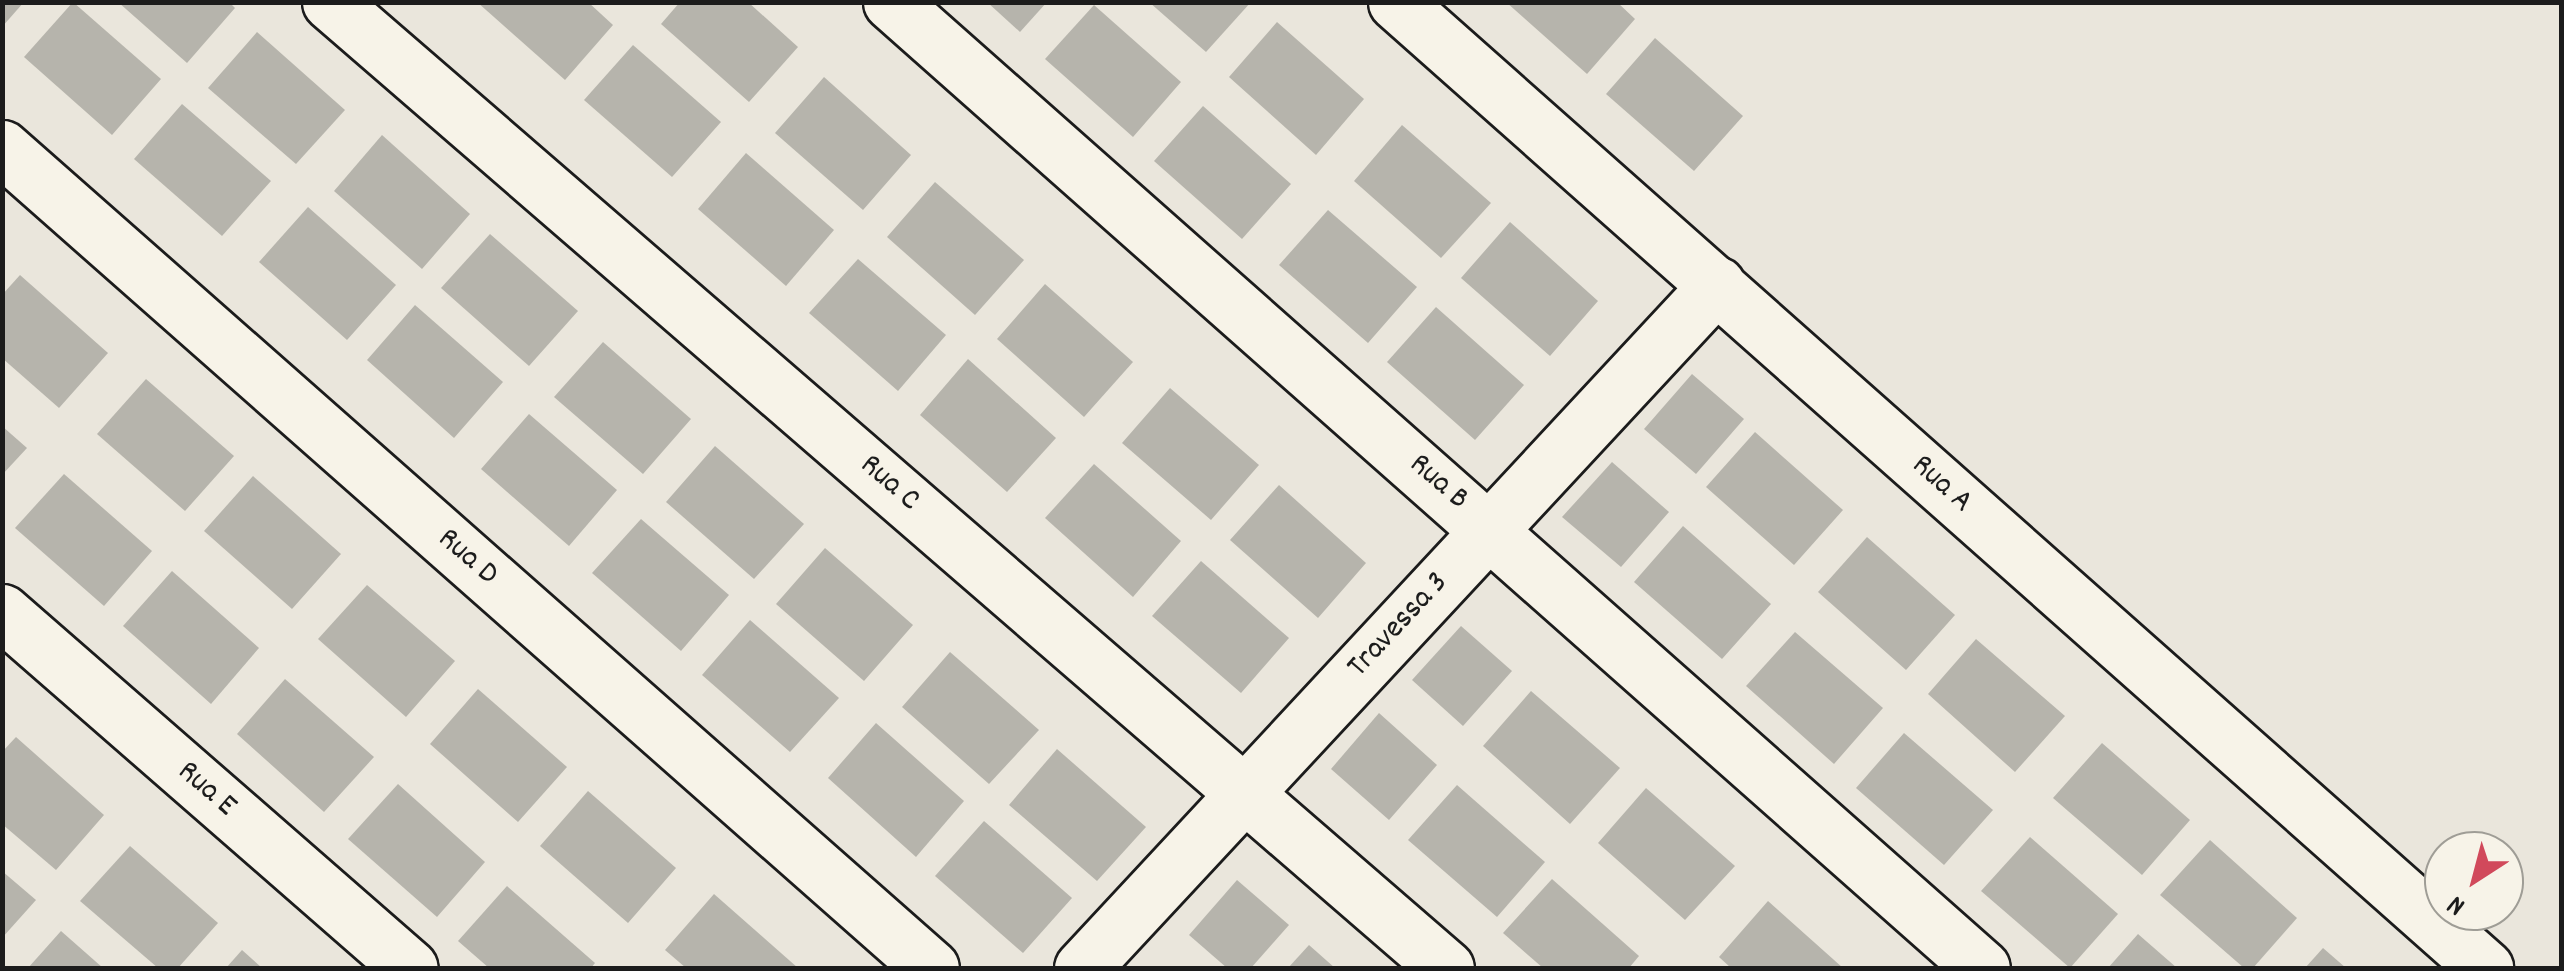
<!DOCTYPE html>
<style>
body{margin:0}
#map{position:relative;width:2564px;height:971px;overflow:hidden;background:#eae6dc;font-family:Dekko,sans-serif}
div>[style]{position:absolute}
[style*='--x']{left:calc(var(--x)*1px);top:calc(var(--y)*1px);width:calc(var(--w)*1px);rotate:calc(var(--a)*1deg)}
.building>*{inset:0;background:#b6b4ac}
.roads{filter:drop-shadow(2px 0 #1c1c1c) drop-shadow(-2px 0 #1c1c1c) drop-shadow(0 2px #1c1c1c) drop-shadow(0 -2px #1c1c1c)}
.minor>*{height:55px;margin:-27.5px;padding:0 27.5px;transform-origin:27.5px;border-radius:27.5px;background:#f7f3e8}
span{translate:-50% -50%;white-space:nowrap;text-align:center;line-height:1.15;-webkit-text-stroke:8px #f7f3e8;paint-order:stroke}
.street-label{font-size:32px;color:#1c1c1c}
.frame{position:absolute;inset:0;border:5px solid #1c1c1c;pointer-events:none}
.north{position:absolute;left:2424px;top:831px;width:100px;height:100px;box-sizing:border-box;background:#f7f3e8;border:2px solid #9f9d96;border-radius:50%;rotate:216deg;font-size:28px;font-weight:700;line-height:40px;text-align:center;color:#1c1c1c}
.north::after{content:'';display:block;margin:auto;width:35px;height:45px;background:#d1495b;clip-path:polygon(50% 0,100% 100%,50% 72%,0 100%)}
</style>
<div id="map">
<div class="building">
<div style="clip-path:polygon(2px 2px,24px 2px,2px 27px)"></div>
<div style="clip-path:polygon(73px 2px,161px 79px,112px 135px,24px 57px)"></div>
<div style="clip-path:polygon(118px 2px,229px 2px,235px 8px,187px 63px)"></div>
<div style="clip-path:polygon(477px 2px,588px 2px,613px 25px,565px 80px)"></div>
<div style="clip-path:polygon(680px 2px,748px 2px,798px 47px,749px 102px,661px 24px)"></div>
<div style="clip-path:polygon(987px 2px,1047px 2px,1020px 32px)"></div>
<div style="clip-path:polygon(1149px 2px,1251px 2px,1206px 52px)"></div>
<div style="clip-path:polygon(1506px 2px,1617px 2px,1635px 19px,1587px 74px)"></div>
<div style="clip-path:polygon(1094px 5px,1181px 82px,1133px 137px,1045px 59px)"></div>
<div style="clip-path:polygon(1277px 22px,1364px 99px,1316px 155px,1229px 77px)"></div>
<div style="clip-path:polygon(257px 32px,345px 110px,296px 164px,208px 88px)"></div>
<div style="clip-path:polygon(1655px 38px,1743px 116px,1694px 171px,1606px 94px)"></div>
<div style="clip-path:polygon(633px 45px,721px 122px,672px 177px,584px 100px)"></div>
<div style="clip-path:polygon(824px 77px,911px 155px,863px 210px,775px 133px)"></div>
<div style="clip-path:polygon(182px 104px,271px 181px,222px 236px,134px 159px)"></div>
<div style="clip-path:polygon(1203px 106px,1291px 184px,1242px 239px,1154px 161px)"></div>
<div style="clip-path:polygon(1402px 125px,1491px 203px,1441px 258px,1354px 181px)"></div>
<div style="clip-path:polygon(382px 135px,470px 214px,422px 269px,334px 191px)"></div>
<div style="clip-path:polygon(746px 153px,834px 230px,786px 286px,698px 209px)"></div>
<div style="clip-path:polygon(935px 182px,1024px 260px,975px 315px,887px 237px)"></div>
<div style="clip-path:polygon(308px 207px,396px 285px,347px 340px,259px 262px)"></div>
<div style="clip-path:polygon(1328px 210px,1417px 287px,1368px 343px,1279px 265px)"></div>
<div style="clip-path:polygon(1510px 222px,1598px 301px,1550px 356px,1461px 278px)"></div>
<div style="clip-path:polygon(490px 234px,578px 311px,529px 366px,441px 288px)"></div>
<div style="clip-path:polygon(858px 259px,946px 335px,898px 391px,809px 313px)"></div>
<div style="clip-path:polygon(20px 275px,108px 353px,59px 408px,2px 358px,2px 295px)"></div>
<div style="clip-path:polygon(1045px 284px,1133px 362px,1084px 417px,997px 339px)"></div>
<div style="clip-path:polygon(415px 305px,503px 382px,454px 438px,367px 360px)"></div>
<div style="clip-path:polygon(1436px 307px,1524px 385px,1475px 440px,1387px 362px)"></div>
<div style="clip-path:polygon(603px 342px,691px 419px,643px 474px,554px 397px)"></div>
<div style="clip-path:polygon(968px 359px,1056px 438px,1007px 492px,920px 415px)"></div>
<div style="clip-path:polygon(1692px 374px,1744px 419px,1696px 474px,1644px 429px)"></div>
<div style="clip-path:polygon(146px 379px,234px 456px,185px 511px,97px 434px)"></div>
<div style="clip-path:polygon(1170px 388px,1259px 465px,1211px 520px,1122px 443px)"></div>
<div style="clip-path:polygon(529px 414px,617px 490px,569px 546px,481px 469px)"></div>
<div style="clip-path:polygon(2px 426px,27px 448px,2px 475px)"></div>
<div style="clip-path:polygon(1755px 432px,1843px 510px,1794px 565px,1706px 487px)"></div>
<div style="clip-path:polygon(715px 446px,804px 524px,754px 579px,666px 502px)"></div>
<div style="clip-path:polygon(1612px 462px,1669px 512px,1621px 567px,1562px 517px)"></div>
<div style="clip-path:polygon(1094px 464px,1181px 541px,1133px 597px,1045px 518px)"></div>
<div style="clip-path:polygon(64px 474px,152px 551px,104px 606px,15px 528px)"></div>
<div style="clip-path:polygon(253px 476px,341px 554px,292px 609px,204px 531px)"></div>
<div style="clip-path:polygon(1279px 485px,1366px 563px,1318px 618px,1230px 540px)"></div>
<div style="clip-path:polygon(641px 519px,729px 595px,681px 651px,592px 573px)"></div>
<div style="clip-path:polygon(1683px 526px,1771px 604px,1722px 659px,1634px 582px)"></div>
<div style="clip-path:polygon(1867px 537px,1955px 615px,1906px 670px,1818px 592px)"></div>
<div style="clip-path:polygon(825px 548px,913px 625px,864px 681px,776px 604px)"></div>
<div style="clip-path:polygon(1201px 561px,1289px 638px,1241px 693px,1152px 616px)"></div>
<div style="clip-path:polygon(172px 571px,259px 648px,211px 704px,123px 626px)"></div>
<div style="clip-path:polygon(367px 585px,455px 661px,406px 717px,318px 639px)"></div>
<div style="clip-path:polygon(750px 620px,839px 698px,790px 752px,702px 675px)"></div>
<div style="clip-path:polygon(1461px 626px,1512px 671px,1463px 726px,1412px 680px)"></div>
<div style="clip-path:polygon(1795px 632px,1883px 708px,1834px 764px,1746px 686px)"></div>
<div style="clip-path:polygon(1976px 639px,2065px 716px,2015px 772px,1928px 694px)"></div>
<div style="clip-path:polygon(950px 652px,1039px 730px,989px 784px,902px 707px)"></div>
<div style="clip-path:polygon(285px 679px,374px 757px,324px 812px,237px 734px)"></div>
<div style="clip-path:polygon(478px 689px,567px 767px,518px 822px,430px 744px)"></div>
<div style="clip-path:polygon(1531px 691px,1620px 768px,1570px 824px,1483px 746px)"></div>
<div style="clip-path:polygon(1379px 713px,1437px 765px,1389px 820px,1331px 769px)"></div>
<div style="clip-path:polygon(876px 723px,964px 801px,916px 857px,828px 778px)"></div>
<div style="clip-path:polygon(1904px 733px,1993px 810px,1944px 865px,1856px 788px)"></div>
<div style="clip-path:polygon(16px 737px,104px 815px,56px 870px,2px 824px,2px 752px)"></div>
<div style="clip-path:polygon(2102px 743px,2190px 820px,2142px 875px,2053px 798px)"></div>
<div style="clip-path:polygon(1057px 749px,1146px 827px,1097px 881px,1009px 805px)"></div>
<div style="clip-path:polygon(398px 784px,485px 862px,437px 917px,348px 839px)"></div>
<div style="clip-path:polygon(1457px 785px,1545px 862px,1497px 917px,1408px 840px)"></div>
<div style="clip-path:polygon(1646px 788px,1735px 866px,1685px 920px,1598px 843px)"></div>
<div style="clip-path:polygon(588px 791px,676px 868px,628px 923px,540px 846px)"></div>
<div style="clip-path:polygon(984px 821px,1072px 898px,1023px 953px,935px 876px)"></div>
<div style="clip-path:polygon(2030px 837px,2118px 914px,2070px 968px,1981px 891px)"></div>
<div style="clip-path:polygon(2210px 840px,2297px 918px,2253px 968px,2244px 968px,2160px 895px)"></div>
<div style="clip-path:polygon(130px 846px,218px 923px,178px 968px,158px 968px,80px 901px)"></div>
<div style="clip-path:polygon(2px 871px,36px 900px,2px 938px)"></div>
<div style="clip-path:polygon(1552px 879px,1639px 956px,1629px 968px,1543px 968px,1503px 933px)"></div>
<div style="clip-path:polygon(1237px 880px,1289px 925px,1251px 968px,1227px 968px,1189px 935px)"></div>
<div style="clip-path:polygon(507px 886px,595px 963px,591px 968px,489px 968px,458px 941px)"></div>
<div style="clip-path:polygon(714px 894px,798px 968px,686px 968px,665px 950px)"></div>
<div style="clip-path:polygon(1768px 901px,1843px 968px,1731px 968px,1719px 957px)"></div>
<div style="clip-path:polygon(61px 931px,103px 968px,28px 968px)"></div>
<div style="clip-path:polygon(2138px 934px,2177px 968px,2108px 968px)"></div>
<div style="clip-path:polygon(1309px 945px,1335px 968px,1288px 968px)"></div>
<div style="clip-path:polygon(2323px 948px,2346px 968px,2305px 968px)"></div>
<div style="clip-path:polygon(242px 950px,262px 968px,226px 968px)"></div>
</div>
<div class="roads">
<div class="minor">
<div style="--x:330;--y:2;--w:1476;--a:40.88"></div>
<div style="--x:891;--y:2;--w:1457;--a:41.52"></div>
<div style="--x:1396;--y:2;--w:1456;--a:41.57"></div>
<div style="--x:2;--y:148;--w:1239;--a:41.43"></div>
<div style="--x:2;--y:612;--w:541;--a:41.11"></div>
<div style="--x:1082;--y:968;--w:933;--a:-47.09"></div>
</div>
</div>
<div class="street-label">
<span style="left:1438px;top:483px;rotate:41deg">Rua B</span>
<span style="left:889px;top:484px;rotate:41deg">Rua C</span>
<span style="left:1941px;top:485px;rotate:42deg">Rua A</span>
<span style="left:467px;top:558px;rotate:41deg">Rua D</span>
<span style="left:1399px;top:626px;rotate:-47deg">Travessa 3</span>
<span style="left:206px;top:790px;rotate:41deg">Rua E</span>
</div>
<div class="frame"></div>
<div class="north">N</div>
</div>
